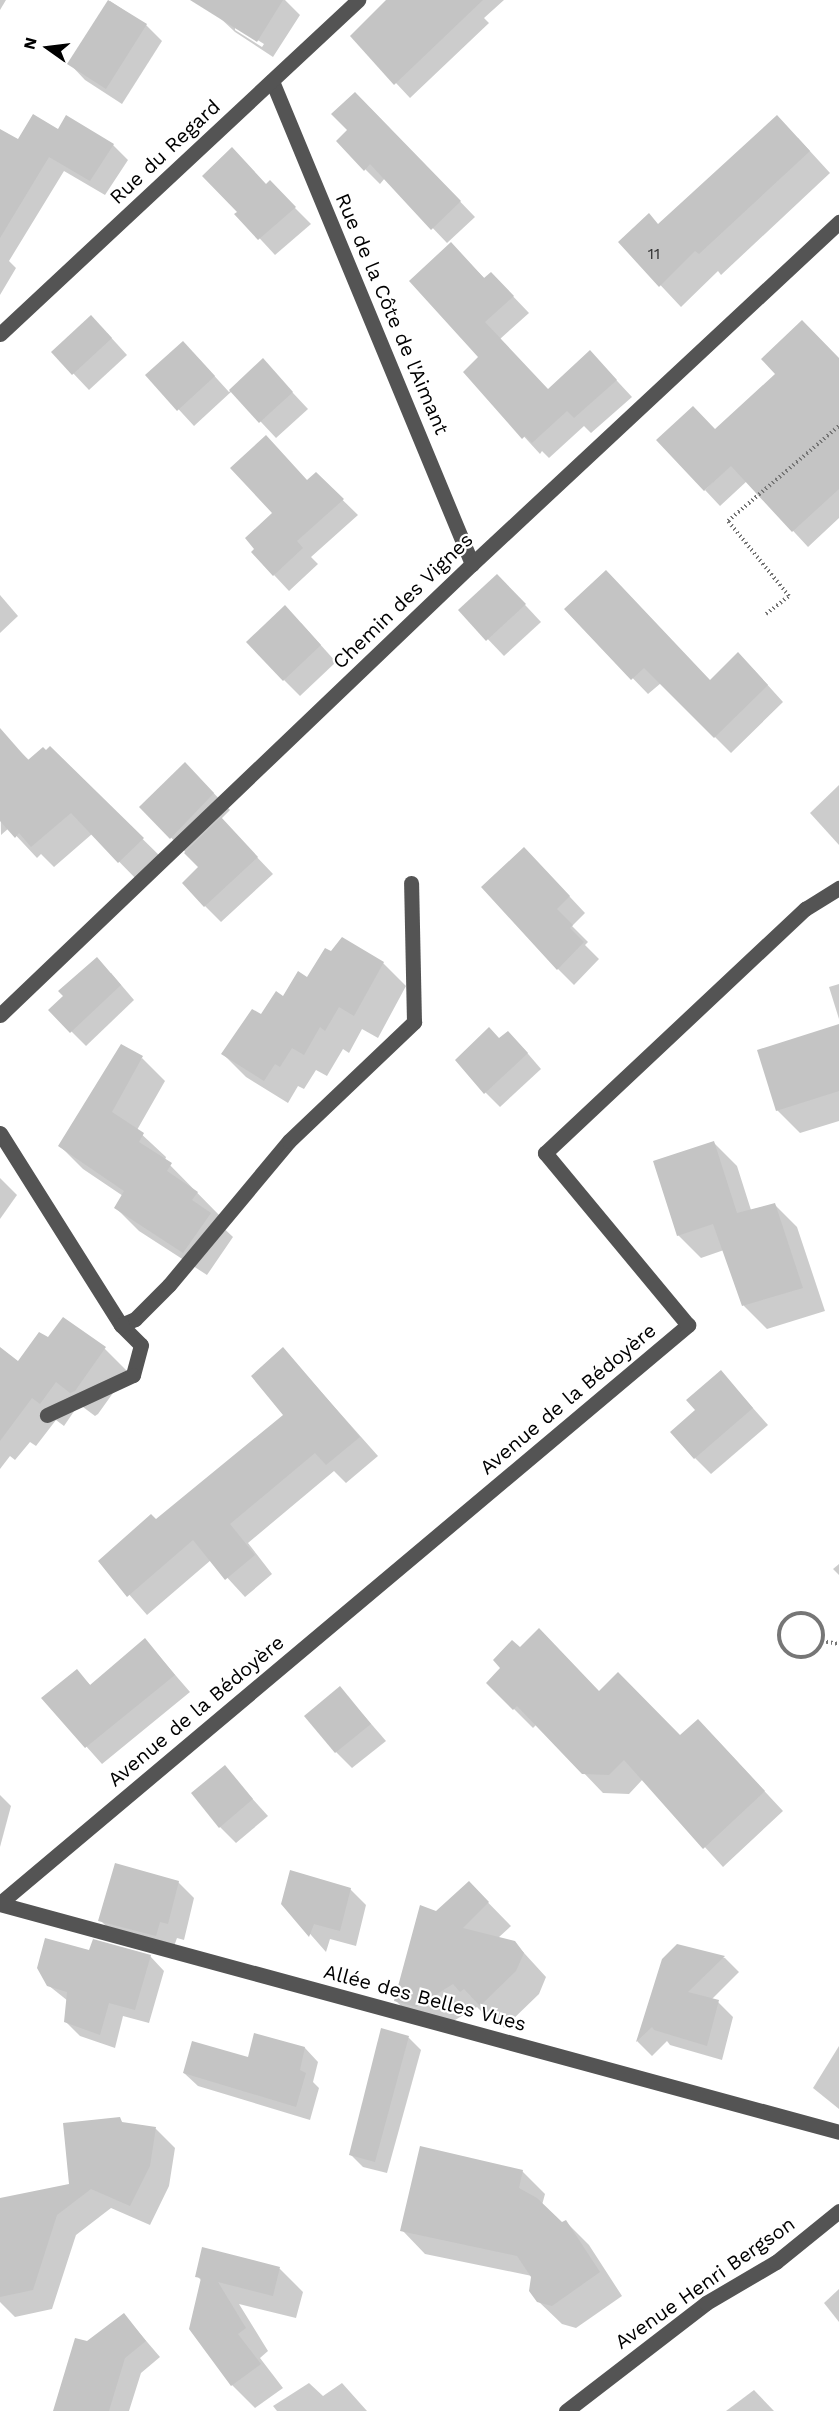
<!DOCTYPE html>
<meta charset="utf-8">
<style>
body{margin:0}
#map{position:relative;width:839px;height:2411px;overflow:hidden;background:#fff;font-family:"Work Sans",sans-serif}
div>[style]{position:absolute}
[style*='--x']{left:calc(var(--x)*1px);top:calc(var(--y)*1px);width:calc(var(--w)*1px);rotate:calc(var(--a)*1deg)}
.shadow>*{inset:0;background:#0003}
.building>*{inset:0;background:#c4c4c4}
.path>*{height:4px;margin-top:-2px;transform-origin:0;background:repeating-linear-gradient(90deg,#767676 0 1.5px,transparent 0 4.5px)}
.path>.ring{margin:-2px;padding:0;box-sizing:content-box;background:none;border:4px solid #767676;border-radius:50%}
.minor>*{height:15px;margin:-7.5px;padding:0 7.5px;transform-origin:7.5px;border-radius:7.5px;background:#545454}
span{translate:-50% -50%;white-space:nowrap;text-align:center;line-height:1.15;-webkit-text-stroke:4.5px #fff;paint-order:stroke}
.number-label{font-size:16px;color:#313131}
.number-label span{-webkit-text-stroke-width:0}
.street-label{font-size:20px;color:#000}
.north{position:absolute;left:18px;top:18px;width:60px;height:60px;-webkit-text-stroke:4px #fff;paint-order:stroke;rotate:284deg;font-size:16px;font-weight:700;line-height:24px;text-align:center;color:#000}
.north::after{content:'';display:block;margin:auto;width:21px;height:27px;background:#000;clip-path:polygon(50% 0,100% 100%,50% 72%,0 100%)}
</style>
<div id="map">
<div class="shadow">
<div style="clip-path:polygon(0 0,6px 0,0 10px)"></div>
<div style="clip-path:polygon(evenodd,229px 0,285px 0,300px 15px,273px 57px,235px 32px,218px 16px,229px 0,235px 26px,264px 44px,262px 47px,235px 30px,235px 26px)"></div>
<div style="clip-path:polygon(389px 0,504px 0,484px 18px,489px 23px,410px 98px,352px 36px)"></div>
<div style="clip-path:polygon(110px 1px,146px 25px,162px 41px,122px 104px,85px 80px,69px 63px)"></div>
<div style="clip-path:polygon(370px 108px,475px 217px,447px 243px,385px 178px,380px 184px,365px 169px)"></div>
<div style="clip-path:polygon(0 131px,18px 141px,58px 131px,113px 145px,128px 160px,105px 195px,64px 171px,9px 261px,16px 268px,0 295px)"></div>
<div style="clip-path:polygon(798px 138px,830px 173px,721px 275px,718px 271px,681px 307px,620px 242px,659px 226px)"></div>
<div style="clip-path:polygon(270px 183px,311px 224px,275px 255px,237px 214px)"></div>
<div style="clip-path:polygon(451px 244px,485px 279px,507px 290px,529px 313px,500px 339px,548px 391px,606px 369px,632px 397px,591px 433px,584px 426px,549px 458px,542px 451px,540px 454px,465px 372px,480px 357px)"></div>
<div style="clip-path:polygon(107px 333px,127px 355px,89px 390px,53px 352px)"></div>
<div style="clip-path:polygon(199px 359px,229px 392px,263px 361px,308px 409px,276px 438px,232px 391px,194px 426px,147px 375px)"></div>
<div style="clip-path:polygon(839px 360px,839px 518px,808px 547px,747px 481px,720px 506px,705px 490px)"></div>
<div style="clip-path:polygon(316px 474px,358px 515px,311px 557px,318px 564px,289px 591px,274px 575px,308px 481px)"></div>
<div style="clip-path:polygon(513px 592px,541px 622px,504px 656px,460px 610px)"></div>
<div style="clip-path:polygon(0 595px,18px 616px,0 633px)"></div>
<div style="clip-path:polygon(566px 609px,710px 681px,754px 670px,783px 702px,731px 753px,661px 683px,648px 694px)"></div>
<div style="clip-path:polygon(301px 623px,336px 662px,300px 696px,284px 680px)"></div>
<div style="clip-path:polygon(10px 742px,30px 761px,50px 748px,164px 860px,140px 883px,92px 834px,54px 867px,41px 854px,37px 858px,9px 828px,1px 835px,0 751px)"></div>
<div style="clip-path:polygon(201px 780px,230px 810px,221px 819px,273px 874px,221px 922px,205px 906px,200px 867px,141px 807px)"></div>
<div style="clip-path:polygon(839px 785px,839px 845px,810px 813px)"></div>
<div style="clip-path:polygon(540px 865px,585px 913px,572px 926px,588px 942px,585px 945px,599px 959px,574px 985px,558px 969px)"></div>
<div style="clip-path:polygon(331px 953px,383px 963px,406px 986px,378px 1038px,362px 1029px,349px 1053px,343px 1049px,327px 1076px,316px 1070px,304px 1089px,298px 1086px,288px 1103px,246px 1077px,223px 1054px,261px 1016px,307px 979px)"></div>
<div style="clip-path:polygon(111px 973px,134px 1000px,86px 1046px,50px 1010px)"></div>
<div style="clip-path:polygon(839px 984px,839px 1019px,829px 987px)"></div>
<div style="clip-path:polygon(839px 1026px,839px 1121px,800px 1133px,777px 1110px)"></div>
<div style="clip-path:polygon(499px 1040px,523px 1048px,541px 1069px,500px 1107px,485px 1092px)"></div>
<div style="clip-path:polygon(142px 1058px,165px 1081px,137px 1130px,166px 1157px,165px 1160px,220px 1216px,216px 1221px,233px 1237px,207px 1275px,139px 1231px,116px 1208px,123px 1196px,83px 1169px,60px 1146px)"></div>
<div style="clip-path:polygon(714px 1143px,737px 1166px,751px 1210px,774px 1204px,797px 1227px,825px 1311px,767px 1329px,744px 1306px,724px 1250px,701px 1258px,678px 1235px)"></div>
<div style="clip-path:polygon(0 1178px,17px 1195px,0 1219px)"></div>
<div style="clip-path:polygon(48px 1339px,105px 1349px,128px 1372px,98px 1414px,95px 1416px,79px 1404px,64px 1426px,56px 1420px,36px 1446px,30px 1442px,15px 1460px,10px 1456px,0 1469px,0 1367px,18px 1363px)"></div>
<div style="clip-path:polygon(283px 1349px,378px 1456px,346px 1483px,334px 1471px,248px 1543px,272px 1574px,245px 1597px,211px 1560px,147px 1615px,100px 1561px,156px 1521px,285px 1415px)"></div>
<div style="clip-path:polygon(721px 1372px,768px 1425px,711px 1474px,695px 1458px)"></div>
<div style="clip-path:polygon(839px 1564px,839px 1575px,833px 1569px)"></div>
<div style="clip-path:polygon(145px 1640px,190px 1692px,102px 1764px,43px 1698px,77px 1671px,91px 1686px)"></div>
<div style="clip-path:polygon(520px 1649px,680px 1737px,717px 1740px,783px 1811px,723px 1867px,643px 1779px,629px 1794px,603px 1793px,537px 1724px,533px 1728px,488px 1683px)"></div>
<div style="clip-path:polygon(340px 1688px,386px 1741px,352px 1768px,336px 1752px)"></div>
<div style="clip-path:polygon(224px 1767px,268px 1816px,236px 1843px,220px 1827px)"></div>
<div style="clip-path:polygon(0 1795px,11px 1806px,0 1847px)"></div>
<div style="clip-path:polygon(178px 1882px,194px 1898px,184px 1940px,177px 1938px,172px 1952px,116px 1936px,100px 1920px)"></div>
<div style="clip-path:polygon(469px 1883px,511px 1926px,498px 1938px,514px 1942px,546px 1977px,539px 1994px,504px 2028px,488px 2012px,484px 2014px,477px 2007px,440px 2029px,419px 2024px,396px 2001px)"></div>
<div style="clip-path:polygon(350px 1889px,366px 1905px,356px 1946px,330px 1939px,326px 1952px,283px 1903px)"></div>
<div style="clip-path:polygon(677px 1946px,725px 1958px,739px 1972px,711px 2000px,718px 2002px,733px 2017px,722px 2060px,670px 2045px,667px 2041px,652px 2056px,637px 2041px,663px 1959px)"></div>
<div style="clip-path:polygon(91px 1952px,150px 1956px,164px 1971px,149px 2023px,123px 2016px,115px 2048px,80px 2036px,66px 2022px,68px 2001px,48px 1985px)"></div>
<div style="clip-path:polygon(382px 2030px,409px 2038px,421px 2050px,387px 2173px,363px 2167px,351px 2155px)"></div>
<div style="clip-path:polygon(839px 2046px,839px 2109px,813px 2088px)"></div>
<div style="clip-path:polygon(305px 2048px,318px 2062px,313px 2082px,319px 2088px,310px 2120px,198px 2086px,184px 2073px)"></div>
<div style="clip-path:polygon(119px 2119px,124px 2124px,156px 2129px,175px 2148px,169px 2186px,150px 2225px,111px 2208px,76px 2235px,52px 2309px,15px 2317px,0 2302px,0 2199px,70px 2185px)"></div>
<div style="clip-path:polygon(522px 2171px,545px 2194px,542px 2205px,562px 2224px,566px 2222px,589px 2245px,622px 2296px,576px 2328px,562px 2324px,538px 2301px,532px 2276px,425px 2254px,402px 2230px)"></div>
<div style="clip-path:polygon(204px 2249px,280px 2269px,303px 2292px,296px 2318px,239px 2304px,268px 2351px,260px 2358px,283px 2388px,255px 2408px,232px 2385px,202px 2281px,197px 2276px)"></div>
<div style="clip-path:polygon(839px 2289px,839px 2322px,824px 2303px)"></div>
<div style="clip-path:polygon(124px 2315px,160px 2357px,141px 2373px,129px 2411px,58px 2411px,87px 2343px)"></div>
<div style="clip-path:polygon(309px 2383px,323px 2396px,342px 2383px,367px 2411px,277px 2411px,273px 2406px)"></div>
<div style="clip-path:polygon(754px 2390px,774px 2411px,726px 2411px)"></div>
</div>
<div class="building">
<div style="clip-path:polygon(108px 0,147px 24px,106px 89px,67px 64px)"></div>
<div style="clip-path:polygon(190px 0,283px 0,257px 42px)"></div>
<div style="clip-path:polygon(386px 0,483px 0,394px 85px,350px 36px)"></div>
<div style="clip-path:polygon(355px 92px,461px 201px,431px 230px,370px 164px,364px 171px,336px 141px,347px 130px,331px 114px)"></div>
<div style="clip-path:polygon(33px 114px,58px 129px,66px 115px,114px 144px,90px 181px,49px 157px,0 238px,0 129px,18px 139px)"></div>
<div style="clip-path:polygon(777px 115px,810px 151px,699px 254px,695px 251px,659px 287px,618px 242px,649px 213px,658px 224px)"></div>
<div style="clip-path:polygon(232px 147px,266px 184px,270px 180px,296px 207px,258px 240px,234px 214px,237px 212px,202px 176px)"></div>
<div style="clip-path:polygon(451px 242px,484px 278px,491px 272px,514px 296px,485px 322px,548px 389px,590px 350px,617px 380px,574px 418px,567px 411px,532px 443px,525px 436px,522px 439px,463px 372px,478px 357px,409px 281px)"></div>
<div style="clip-path:polygon(91px 315px,112px 338px,72px 375px,51px 352px)"></div>
<div style="clip-path:polygon(802px 320px,839px 358px,839px 489px,792px 532px,731px 466px,704px 491px,656px 440px,693px 406px,715px 429px,775px 374px,761px 359px)"></div>
<div style="clip-path:polygon(183px 341px,215px 376px,177px 411px,145px 375px)"></div>
<div style="clip-path:polygon(263px 358px,293px 392px,259px 423px,229px 390px)"></div>
<div style="clip-path:polygon(266px 435px,307px 480px,316px 472px,344px 499px,297px 541px,303px 548px,273px 576px,251px 552px,254px 549px,245px 538px,272px 513px,230px 468px)"></div>
<div style="clip-path:polygon(606px 570px,710px 680px,738px 652px,768px 685px,714px 738px,644px 668px,631px 680px,564px 609px)"></div>
<div style="clip-path:polygon(497px 574px,526px 604px,486px 641px,458px 610px)"></div>
<div style="clip-path:polygon(285px 605px,321px 645px,283px 681px,246px 642px)"></div>
<div style="clip-path:polygon(0 728px,28px 760px,43px 747px,46px 750px,50px 746px,144px 838px,118px 863px,71px 813px,31px 847px,19px 833px,15px 838px,0 821px)"></div>
<div style="clip-path:polygon(185px 762px,214px 793px,170px 839px,139px 807px)"></div>
<div style="clip-path:polygon(221px 817px,258px 857px,204px 907px,182px 883px,198px 867px,184px 853px)"></div>
<div style="clip-path:polygon(524px 847px,570px 896px,557px 909px,573px 925px,570px 928px,584px 942px,557px 970px,481px 887px)"></div>
<div style="clip-path:polygon(342px 937px,384px 962px,354px 1016px,339px 1007px,325px 1031px,320px 1027px,304px 1055px,292px 1048px,280px 1067px,275px 1064px,264px 1081px,221px 1054px,252px 1009px,261px 1014px,276px 991px,283px 996px,298px 971px,307px 977px,325px 948px,331px 951px)"></div>
<div style="clip-path:polygon(97px 957px,121px 985px,70px 1033px,48px 1010px,63px 996px,58px 991px)"></div>
<div style="clip-path:polygon(839px 1024px,839px 1091px,776px 1111px,757px 1050px)"></div>
<div style="clip-path:polygon(489px 1027px,499px 1038px,508px 1031px,528px 1053px,484px 1094px,455px 1060px)"></div>
<div style="clip-path:polygon(121px 1044px,143px 1056px,112px 1112px,144px 1133px,139px 1142px,172px 1163px,167px 1171px,198px 1192px,192px 1200px,211px 1213px,183px 1253px,114px 1208px,124px 1191px,58px 1146px)"></div>
<div style="clip-path:polygon(714px 1141px,737px 1213px,775px 1203px,803px 1288px,742px 1306px,713px 1224px,677px 1236px,653px 1161px)"></div>
<div style="clip-path:polygon(63px 1317px,106px 1347px,75px 1391px,70px 1393px,56px 1382px,40px 1404px,32px 1398px,0 1441px,0 1347px,18px 1361px,39px 1332px,48px 1337px)"></div>
<div style="clip-path:polygon(283px 1347px,360px 1437px,326px 1465px,315px 1453px,230px 1524px,255px 1555px,225px 1580px,193px 1540px,127px 1597px,98px 1561px,151px 1514px,156px 1519px,283px 1415px,251px 1376px)"></div>
<div style="clip-path:polygon(721px 1370px,753px 1408px,694px 1459px,670px 1432px,695px 1410px,686px 1400px)"></div>
<div style="clip-path:polygon(539px 1628px,599px 1691px,618px 1672px,680px 1735px,698px 1719px,765px 1791px,703px 1849px,624px 1760px,609px 1775px,582px 1774px,517px 1706px,513px 1710px,486px 1683px,500px 1668px,493px 1660px,512px 1640px,520px 1647px)"></div>
<div style="clip-path:polygon(145px 1638px,175px 1675px,85px 1748px,41px 1698px,77px 1669px,90px 1685px)"></div>
<div style="clip-path:polygon(340px 1686px,371px 1724px,335px 1753px,304px 1716px)"></div>
<div style="clip-path:polygon(225px 1765px,253px 1799px,219px 1828px,191px 1793px)"></div>
<div style="clip-path:polygon(115px 1863px,179px 1881px,168px 1924px,160px 1922px,156px 1936px,98px 1921px)"></div>
<div style="clip-path:polygon(290px 1870px,351px 1888px,340px 1931px,314px 1924px,309px 1937px,281px 1904px)"></div>
<div style="clip-path:polygon(469px 1881px,489px 1902px,463px 1928px,515px 1941px,524px 1953px,516px 1971px,480px 2006px,464px 1989px,460px 1992px,453px 1984px,416px 2007px,394px 2001px,420px 1905px,436px 1911px)"></div>
<div style="clip-path:polygon(45px 1938px,89px 1950px,93px 1939px,151px 1955px,135px 2010px,109px 2003px,100px 2035px,64px 2022px,67px 1992px,47px 1986px,37px 1968px)"></div>
<div style="clip-path:polygon(677px 1944px,725px 1956px,688px 1992px,719px 2000px,707px 2046px,654px 2030px,652px 2027px,636px 2042px,662px 1959px)"></div>
<div style="clip-path:polygon(381px 2028px,409px 2036px,375px 2162px,349px 2155px)"></div>
<div style="clip-path:polygon(254px 2033px,305px 2047px,300px 2070px,306px 2073px,296px 2107px,183px 2073px,192px 2041px,248px 2057px)"></div>
<div style="clip-path:polygon(120px 2117px,122px 2122px,156px 2127px,150px 2166px,130px 2206px,91px 2189px,57px 2215px,33px 2290px,0 2297px,0 2198px,69px 2184px,63px 2123px)"></div>
<div style="clip-path:polygon(420px 2146px,523px 2170px,519px 2188px,537px 2198px,562px 2222px,566px 2220px,600px 2272px,552px 2306px,537px 2302px,529px 2291px,531px 2277px,517px 2256px,400px 2231px)"></div>
<div style="clip-path:polygon(202px 2247px,280px 2267px,273px 2296px,218px 2282px,246px 2328px,238px 2334px,261px 2364px,231px 2386px,189px 2329px,201px 2278px,195px 2277px)"></div>
<div style="clip-path:polygon(124px 2313px,146px 2341px,125px 2358px,109px 2411px,53px 2411px,75px 2338px,87px 2341px)"></div>
</div>
<div class="path">
<div style="--x:766;--y:614;--w:29;--a:-38"></div>
<div style="--x:789;--y:596;--w:97;--a:-129.1"></div>
<div style="--x:728;--y:521;--w:146;--a:-40.6"></div>
<div class="ring" style="left:779px;top:1613px;width:40px;height:40px"></div>
<div style="--x:822;--y:1641;--w:17;--a:10"></div>
</div>
<div class="minor">
<div style="--x:272;--y:81;--w:523;--a:67.51"></div>
<div style="--x:0;--y:334;--w:490;--a:-43"></div>
<div style="--x:0;--y:1015;--w:653;--a:-43.7"></div>
<div style="--x:472;--y:564;--w:502;--a:-42.98"></div>
<div style="--x:0;--y:1133;--w:227;--a:57.8"></div>
<div style="--x:121;--y:1325;--w:28;--a:45"></div>
<div style="--x:141;--y:1345;--w:31;--a:105"></div>
<div style="--x:133;--y:1375;--w:95;--a:155.1"></div>
<div style="--x:121;--y:1325;--w:15;--a:-23"></div>
<div style="--x:135;--y:1319;--w:48;--a:-45"></div>
<div style="--x:169;--y:1285;--w:187;--a:-50.2"></div>
<div style="--x:289;--y:1141;--w:173;--a:-43.6"></div>
<div style="--x:414;--y:1022;--w:139;--a:-91.2"></div>
<div style="--x:0;--y:1903;--w:899;--a:-40.03"></div>
<div style="--x:688;--y:1325;--w:224;--a:-129.7"></div>
<div style="--x:545;--y:1153;--w:357;--a:-43.2"></div>
<div style="--x:805;--y:909;--w:40;--a:-32"></div>
<div style="--x:0;--y:1904;--w:869;--a:15.2"></div>
<div style="--x:566;--y:2411;--w:177;--a:-37.6"></div>
<div style="--x:706;--y:2303;--w:81;--a:-30.4"></div>
<div style="--x:776;--y:2262;--w:81;--a:-39"></div>
</div>
<div class="number-label">
<span style="left:654px;top:254px">11</span>
</div>
<div class="street-label">
<span style="left:165px;top:152px;rotate:-43deg">Rue du Regard</span>
<span style="left:392px;top:314px;rotate:67deg">Rue de la Côte de l'Aimant</span>
<span style="left:403px;top:601px;rotate:-44deg">Chemin des Vignes</span>
<span style="left:568px;top:1399px;rotate:-40deg">Avenue de la Bédoyère</span>
<span style="left:196px;top:1711px;rotate:-40deg">Avenue de la Bédoyère</span>
<span style="left:425px;top:1998px;rotate:15deg">Allée des Belles Vues</span>
<span style="left:705px;top:2283px;rotate:-35deg">Avenue Henri Bergson</span>
</div>
<div class="north">N</div>
</div>
